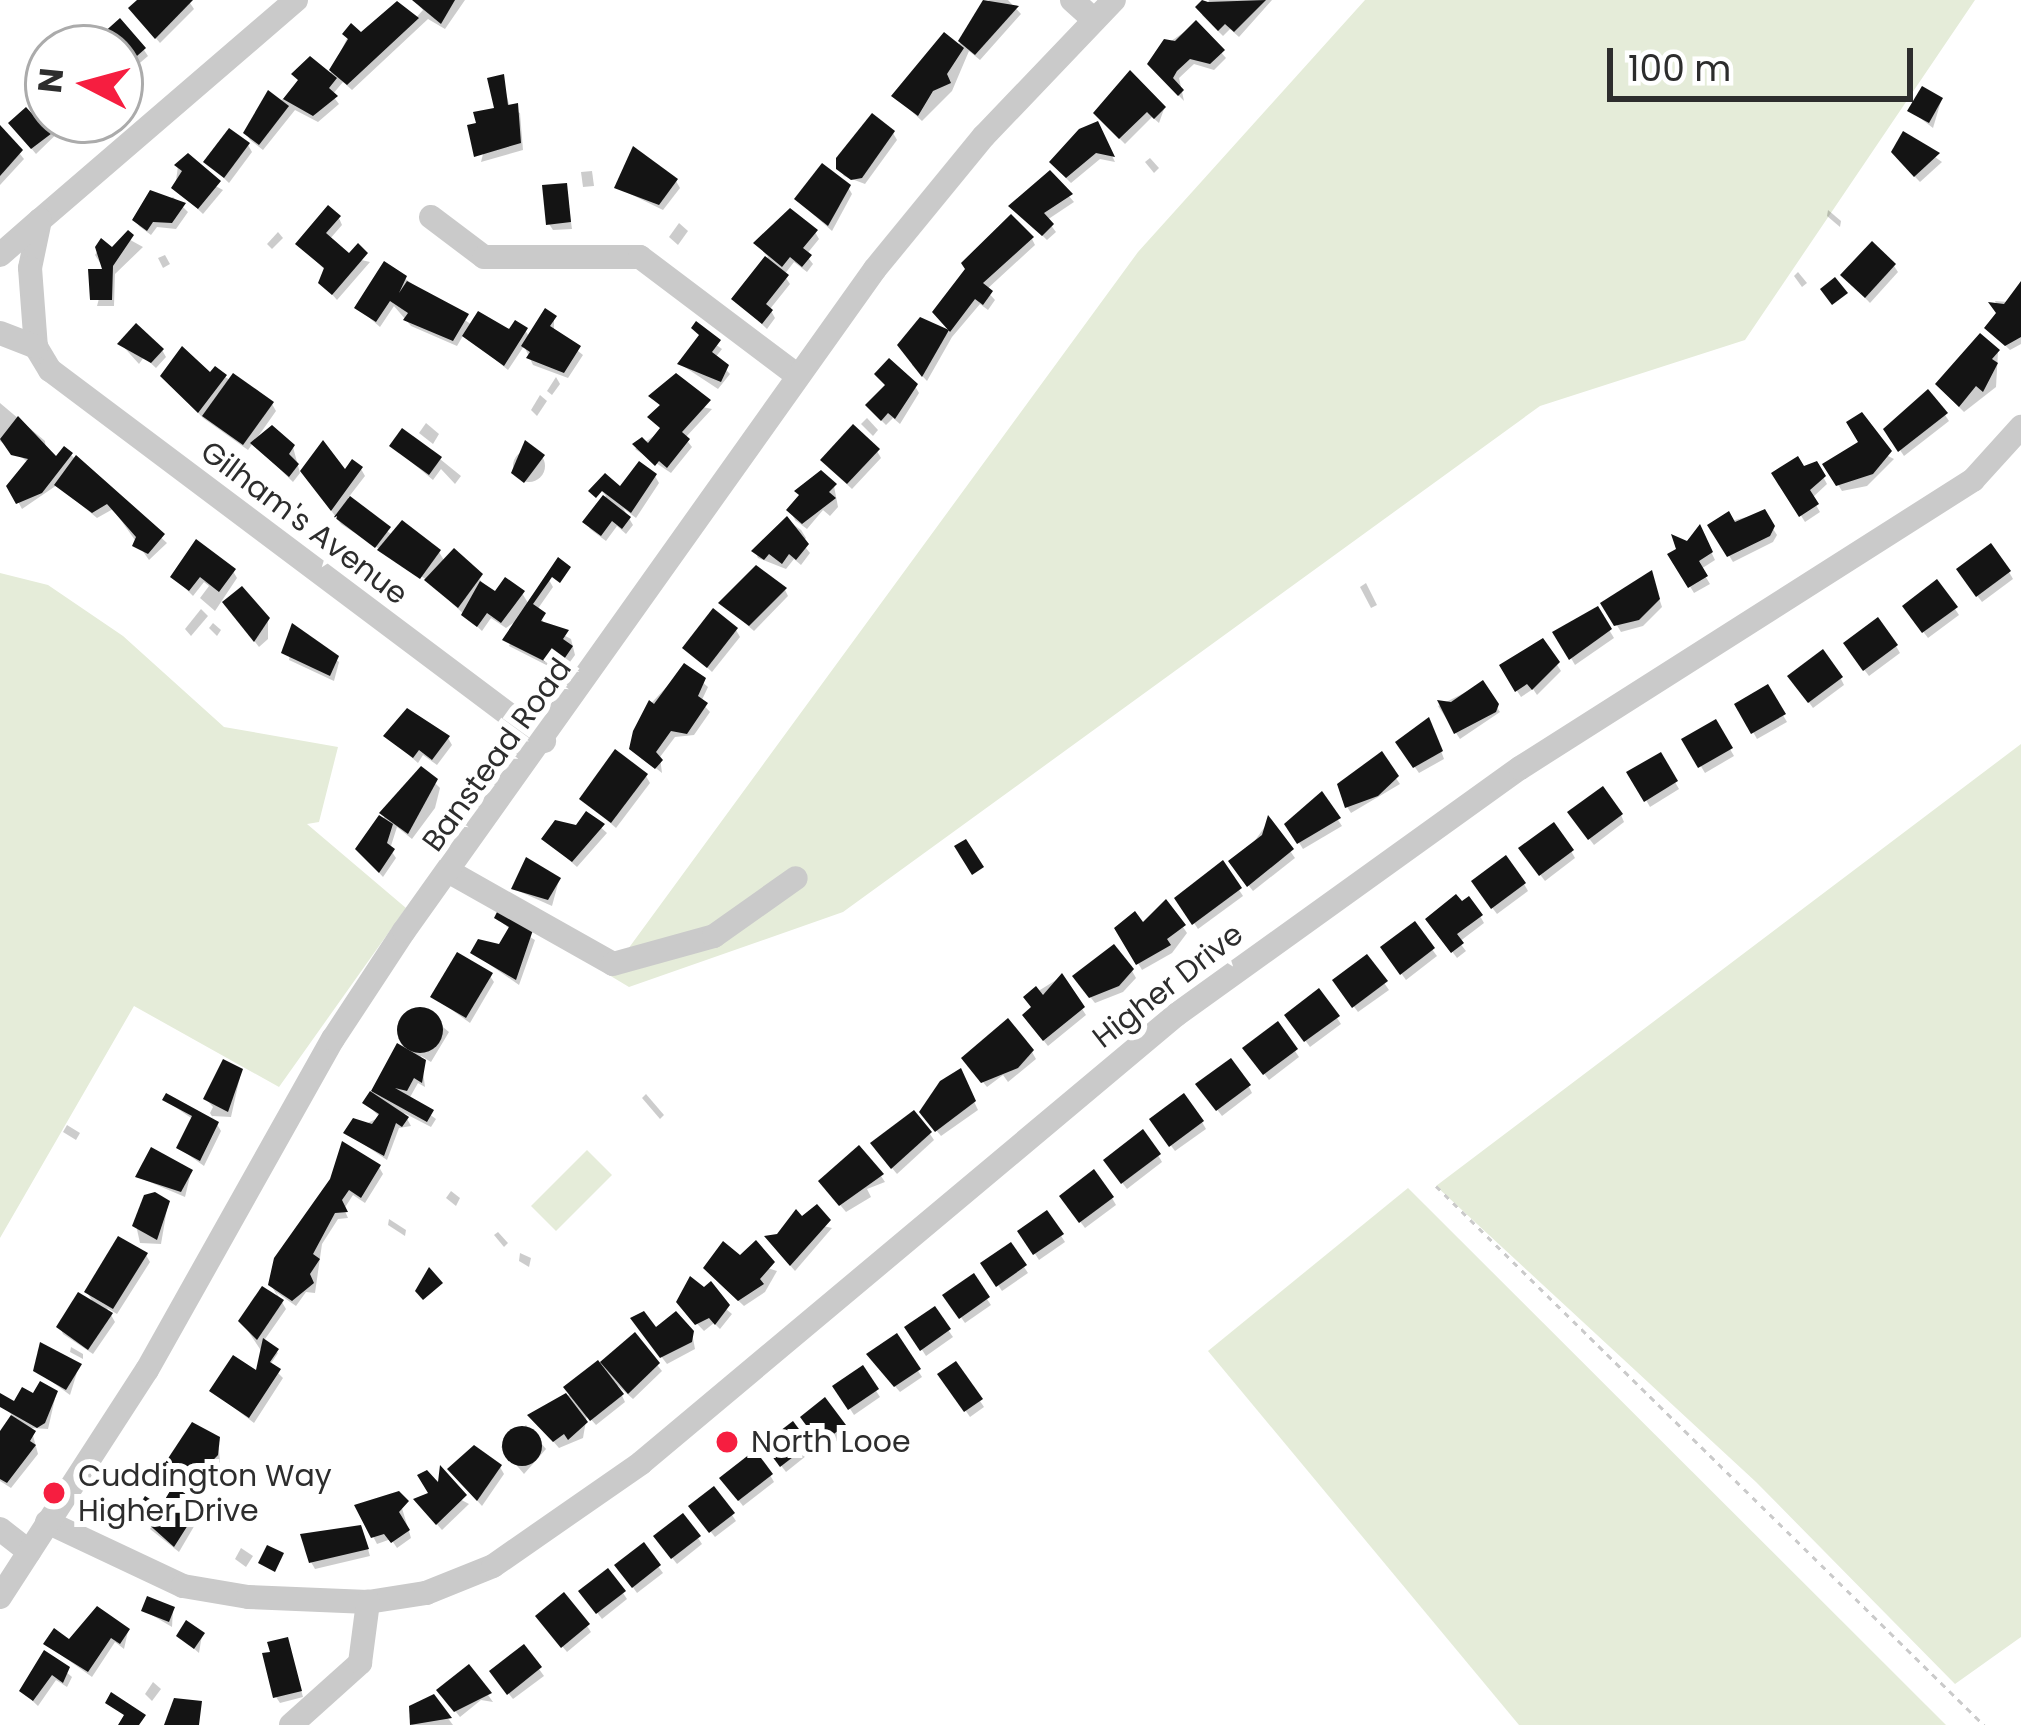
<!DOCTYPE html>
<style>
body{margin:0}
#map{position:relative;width:2021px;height:1725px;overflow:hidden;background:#fff;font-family:Poppins,sans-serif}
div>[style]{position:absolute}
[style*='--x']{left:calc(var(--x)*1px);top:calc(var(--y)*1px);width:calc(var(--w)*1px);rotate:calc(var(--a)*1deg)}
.green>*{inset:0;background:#e5ecd9}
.shadow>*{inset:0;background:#0003}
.round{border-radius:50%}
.building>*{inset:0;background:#141414}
.path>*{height:3px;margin-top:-1.5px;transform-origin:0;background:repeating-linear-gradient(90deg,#cacaca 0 6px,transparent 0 12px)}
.minor>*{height:24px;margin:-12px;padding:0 12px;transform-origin:12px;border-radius:12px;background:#cacaca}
.dots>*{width:33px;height:33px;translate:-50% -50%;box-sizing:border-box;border:6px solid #fff;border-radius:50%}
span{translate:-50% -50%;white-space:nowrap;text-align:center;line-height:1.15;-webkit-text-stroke:12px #fff;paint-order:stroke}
.street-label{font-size:30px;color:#2d2d2d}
.poi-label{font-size:30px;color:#2d2d2d}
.left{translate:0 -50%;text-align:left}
.north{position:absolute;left:24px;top:24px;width:120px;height:120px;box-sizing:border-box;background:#fff;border:3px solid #ababab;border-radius:50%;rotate:276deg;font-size:33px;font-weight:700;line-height:48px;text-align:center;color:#2d2d2d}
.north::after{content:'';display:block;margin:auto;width:42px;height:54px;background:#f61e40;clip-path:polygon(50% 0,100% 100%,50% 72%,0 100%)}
.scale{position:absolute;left:1607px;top:48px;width:306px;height:54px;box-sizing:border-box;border:6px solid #2d2d2d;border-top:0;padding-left:15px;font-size:36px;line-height:42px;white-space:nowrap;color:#2d2d2d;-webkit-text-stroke:9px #fff;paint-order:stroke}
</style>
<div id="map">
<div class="green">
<div style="clip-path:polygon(1365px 0,1975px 0,1745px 340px,1540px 406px,843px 912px,629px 987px,609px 975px,1138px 252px)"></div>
<div style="clip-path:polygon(0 573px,48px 585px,123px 636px,224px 727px,338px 747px,319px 822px,307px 824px,406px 908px,279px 1087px,134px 1006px,0 1238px)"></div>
<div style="clip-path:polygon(2021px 744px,2021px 1637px,1955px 1684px,1756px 1482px,1436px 1186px)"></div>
<div style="clip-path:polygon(587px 1150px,612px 1175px,556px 1231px,531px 1206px)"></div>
<div style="clip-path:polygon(1408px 1188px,1946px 1725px,1519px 1725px,1208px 1351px)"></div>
</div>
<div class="shadow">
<div style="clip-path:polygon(138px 0,188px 0,194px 9px,160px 43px,136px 15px)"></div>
<div style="clip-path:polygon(414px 0,465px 0,445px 29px,428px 19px,352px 90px,343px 82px,332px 95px,339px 104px,318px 122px,295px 110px,263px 150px,250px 140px,246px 133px,300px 83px,295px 75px,329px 76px,352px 28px,361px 36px,414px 20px,423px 10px)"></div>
<div style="clip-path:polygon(989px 0,1008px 0,1021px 14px,980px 60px,969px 51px,952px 91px,922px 121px,895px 96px,957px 47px)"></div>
<div style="clip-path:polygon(1209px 0,1272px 0,1239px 37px,1230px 29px,1223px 36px,1202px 15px)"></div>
<div style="clip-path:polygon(1196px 24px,1226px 58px,1214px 70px,1194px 64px,1179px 78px,1184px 101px,1155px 71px,1155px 52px)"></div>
<div style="clip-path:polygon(112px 45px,144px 50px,148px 56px,120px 80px,120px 48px)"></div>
<div style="clip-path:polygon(502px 78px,510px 108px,520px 113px,523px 150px,481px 162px)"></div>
<div style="clip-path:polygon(1941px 101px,1933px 128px,1911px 111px)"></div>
<div style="clip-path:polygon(1164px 109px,1159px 123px,1152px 117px,1125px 144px,1101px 120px)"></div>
<div style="clip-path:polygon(48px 110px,48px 120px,71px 120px,36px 154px,16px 130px)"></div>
<div style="clip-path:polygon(1097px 125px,1115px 162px,1100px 159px,1071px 183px,1057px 169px)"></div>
<div style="clip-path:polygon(0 129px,24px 159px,0 185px)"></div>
<div style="clip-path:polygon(893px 133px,897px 140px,865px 184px,844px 176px,839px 168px)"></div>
<div style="clip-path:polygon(1904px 135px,1942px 162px,1920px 182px,1898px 159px)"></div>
<div style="clip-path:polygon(248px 145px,252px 152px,229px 183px,207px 162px)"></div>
<div style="clip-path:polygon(1150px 158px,1159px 168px,1154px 173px,1145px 162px)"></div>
<div style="clip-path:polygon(178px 166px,223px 190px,203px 214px,175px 188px)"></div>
<div style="clip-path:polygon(581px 172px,592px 171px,594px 186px,583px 187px)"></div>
<div style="clip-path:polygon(1052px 176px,1074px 202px,1047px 220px,1056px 232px,1047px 240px,1012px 206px)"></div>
<div style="clip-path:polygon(676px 181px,680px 188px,663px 210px,618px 188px)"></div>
<div style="clip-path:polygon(566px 186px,572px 229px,553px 230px,549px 224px)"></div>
<div style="clip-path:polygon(848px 187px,852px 194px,832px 231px,797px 200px)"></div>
<div style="clip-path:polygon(173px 197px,188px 212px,176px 229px,157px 227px,151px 235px,139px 226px,135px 220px)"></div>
<div style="clip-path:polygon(1828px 210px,1841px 221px,1840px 227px,1827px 216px)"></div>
<div style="clip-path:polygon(339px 218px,342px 225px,329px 240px,349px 257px,370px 262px,337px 300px,322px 283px,326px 271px,299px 244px)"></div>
<div style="clip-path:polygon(679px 223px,688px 231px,678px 245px,669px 237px)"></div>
<div style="clip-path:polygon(278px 232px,283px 238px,272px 249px,267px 244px)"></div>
<div style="clip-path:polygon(815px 232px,819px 239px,806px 255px,813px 264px,807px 272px,794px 262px,784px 275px,790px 284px,770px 309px,775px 318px,767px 329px,735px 299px,768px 257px,757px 244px)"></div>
<div style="clip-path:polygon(123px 236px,143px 247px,115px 274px,114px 306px,97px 306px,106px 272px,95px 255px,102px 243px,113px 251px)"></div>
<div style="clip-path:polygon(1032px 239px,1035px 245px,986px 290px,995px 300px,988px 310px,980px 304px,952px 337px,927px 381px,912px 365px,921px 321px,950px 332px,940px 319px)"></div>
<div style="clip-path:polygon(165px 255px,170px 264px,163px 268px,158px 258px)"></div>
<div style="clip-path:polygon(385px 265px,472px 325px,525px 330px,530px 338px,554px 318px,554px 332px,583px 355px,568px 378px,533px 365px,524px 346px,508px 370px,464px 334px,457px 346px,411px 326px,394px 306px,380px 327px,358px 308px)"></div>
<div style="clip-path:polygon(1894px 266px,1898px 272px,1870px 303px,1844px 276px)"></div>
<div style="clip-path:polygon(1798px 272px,1807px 283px,1802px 287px,1794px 276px)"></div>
<div style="clip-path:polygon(2021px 286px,2021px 344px,2010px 350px,1988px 329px,2000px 314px,1995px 301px,2009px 302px)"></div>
<div style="clip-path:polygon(694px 329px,722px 349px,715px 358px,730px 374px,718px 389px,680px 364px,701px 337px)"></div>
<div style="clip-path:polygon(121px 344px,162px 350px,166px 357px,156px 368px,144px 357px,139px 364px)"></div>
<div style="clip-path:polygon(1998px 352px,1996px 387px,1964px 412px,1943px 391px)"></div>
<div style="clip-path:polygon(163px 376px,225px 377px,272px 404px,276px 411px,257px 438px,293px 447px,300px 473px,293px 482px,253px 443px,248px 450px,203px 418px)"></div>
<div style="clip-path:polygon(556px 377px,560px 384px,552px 395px,547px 391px)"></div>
<div style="clip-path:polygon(915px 386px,919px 393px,900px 424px,893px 418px,886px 425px,873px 412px)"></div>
<div style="clip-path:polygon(540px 395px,547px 401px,537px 416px,531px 410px)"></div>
<div style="clip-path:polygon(651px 396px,712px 409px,685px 438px,692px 447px,671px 473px,635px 449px,661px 431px,662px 408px)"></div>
<div style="clip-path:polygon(0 403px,45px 441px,46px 451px,57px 460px,71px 455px,167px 543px,149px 560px,113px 509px,97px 518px,57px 485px,22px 509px,10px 487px,29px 463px,0 441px)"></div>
<div style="clip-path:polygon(1945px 415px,1949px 421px,1904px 456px,1886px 429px)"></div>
<div style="clip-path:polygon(867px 418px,878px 430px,873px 436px,861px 424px)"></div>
<div style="clip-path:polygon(426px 423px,439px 434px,433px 444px,419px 433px)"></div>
<div style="clip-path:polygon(1862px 443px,1894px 459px,1867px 486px,1842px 491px,1826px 465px)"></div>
<div style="clip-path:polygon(392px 446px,440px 459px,461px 476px,455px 484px,441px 469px,433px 480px)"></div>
<div class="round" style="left:513px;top:450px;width:32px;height:32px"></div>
<div style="clip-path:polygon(877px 451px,881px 458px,852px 489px,828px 467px)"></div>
<div style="clip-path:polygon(1816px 464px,1827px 484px,1812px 498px,1820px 512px,1805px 522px,1775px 474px)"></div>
<div style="clip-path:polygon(361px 469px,365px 476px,348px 498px,393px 536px,439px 552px,445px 562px,454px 552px,495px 596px,522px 593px,528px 603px,549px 580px,553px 587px,537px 610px,545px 625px,571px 639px,575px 655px,562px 673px,509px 646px,519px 619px,506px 628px,491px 618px,482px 631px,427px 580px,341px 524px,308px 479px)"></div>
<div style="clip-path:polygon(655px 476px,659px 483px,636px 518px,623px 508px,633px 525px,626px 534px,617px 526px,606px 541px,590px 529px,586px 522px,606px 496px,598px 486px,619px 491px)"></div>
<div style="clip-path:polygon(834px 486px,838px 507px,830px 516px,823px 510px,807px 529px,795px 520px,806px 538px,802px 543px,810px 553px,801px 565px,794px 559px,786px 569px,758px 558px,755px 551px,787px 520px,801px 530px,790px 511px)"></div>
<div style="clip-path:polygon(1763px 513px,1777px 535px,1773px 542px,1733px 562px,1711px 526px)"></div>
<div style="clip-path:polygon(1700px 529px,1715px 560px,1701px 569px,1710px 584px,1694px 593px,1671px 555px)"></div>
<div style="clip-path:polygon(233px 571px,237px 578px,215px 611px,200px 598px,209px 586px,204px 582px,193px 596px,174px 577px)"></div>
<div style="clip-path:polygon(2009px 572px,2013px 579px,1982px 602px,1963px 577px)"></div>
<div style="clip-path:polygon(1651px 574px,1662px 607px,1643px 626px,1621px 632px,1604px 604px)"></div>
<div style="clip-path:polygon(1366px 583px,1377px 605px,1371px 608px,1360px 587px)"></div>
<div style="clip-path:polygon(785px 590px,788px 596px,754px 631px,722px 603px)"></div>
<div style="clip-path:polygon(201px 609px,208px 616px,191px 636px,185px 629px)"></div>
<div style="clip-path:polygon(1955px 609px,1959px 615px,1928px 638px,1909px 613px)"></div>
<div style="clip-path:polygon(230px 610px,268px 620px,268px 639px,259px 647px)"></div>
<div style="clip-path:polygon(1597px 610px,1614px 638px,1575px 665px,1557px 634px)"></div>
<div style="clip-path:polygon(213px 623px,221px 630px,217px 636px,209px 628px)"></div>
<div style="clip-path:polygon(294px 627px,339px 662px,334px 681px,289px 660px)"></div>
<div style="clip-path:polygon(736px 630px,740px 637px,712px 672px,686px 648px)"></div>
<div style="clip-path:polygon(1543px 643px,1561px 671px,1537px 695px,1533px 689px,1521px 697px,1504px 671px)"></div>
<div style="clip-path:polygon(1896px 646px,1900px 653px,1869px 676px,1850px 651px)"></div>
<div style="clip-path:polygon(685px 667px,708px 687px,701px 702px,710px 712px,694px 735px,675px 737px,660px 757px,662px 773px,632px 749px,644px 711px)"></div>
<div style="clip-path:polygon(1841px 679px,1844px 685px,1813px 708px,1795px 683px)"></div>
<div style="clip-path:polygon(1482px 684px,1500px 712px,1460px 739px,1438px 706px)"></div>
<div style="clip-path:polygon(1767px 688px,1787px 722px,1757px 739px,1738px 705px)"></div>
<div style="clip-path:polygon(1715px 723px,1734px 756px,1705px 773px,1685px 740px)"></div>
<div style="clip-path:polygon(1432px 727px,1444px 759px,1419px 773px,1402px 749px)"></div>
<div style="clip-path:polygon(387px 736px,448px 738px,452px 745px,437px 765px,423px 755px,418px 763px)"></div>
<div style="clip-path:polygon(1381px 756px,1400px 784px,1351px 813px,1342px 799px)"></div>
<div style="clip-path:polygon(1660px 756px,1679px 789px,1650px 807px,1631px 773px)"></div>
<div style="clip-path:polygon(422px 770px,440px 788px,435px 808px,412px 839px,397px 827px,390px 849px,396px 858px,383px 877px,358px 850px)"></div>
<div style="clip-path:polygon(646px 776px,650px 783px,616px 828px,583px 799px)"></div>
<div style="clip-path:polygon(1322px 796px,1342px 826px,1303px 849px,1288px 825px)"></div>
<div style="clip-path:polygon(587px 815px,607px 833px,577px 867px,545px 839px,577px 828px)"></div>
<div style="clip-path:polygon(1621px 815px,1624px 822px,1594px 845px,1575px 820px)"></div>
<div style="clip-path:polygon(1269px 821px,1295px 858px,1253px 891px,1235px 868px)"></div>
<div style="clip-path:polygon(1571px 851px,1575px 858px,1545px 881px,1526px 856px)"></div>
<div style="clip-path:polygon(1222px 864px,1243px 896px,1198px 929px,1178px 899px)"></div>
<div style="clip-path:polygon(559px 880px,552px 906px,514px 889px)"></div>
<div style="clip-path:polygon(1524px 884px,1528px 891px,1497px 914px,1478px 889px)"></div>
<div style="clip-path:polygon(1480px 916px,1484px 923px,1459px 942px,1466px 951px,1457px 958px,1433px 926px)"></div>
<div style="clip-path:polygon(497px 918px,535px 940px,519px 985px,473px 953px,500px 947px,511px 930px)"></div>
<div style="clip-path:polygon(1414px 925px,1437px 956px,1406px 980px,1387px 954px)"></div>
<div style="clip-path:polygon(1183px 927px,1187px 933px,1172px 953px,1142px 970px,1118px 928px)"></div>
<div style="clip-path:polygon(1367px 958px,1389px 990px,1358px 1012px,1340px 988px)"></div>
<div style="clip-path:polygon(1132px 971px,1136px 978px,1123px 992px,1095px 1003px,1079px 983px)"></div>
<div style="clip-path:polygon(490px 976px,494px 982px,470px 1023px,434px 997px)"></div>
<div style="clip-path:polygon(1061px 977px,1086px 1015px,1048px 1046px,1029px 1022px,1034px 1008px,1027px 998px)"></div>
<div style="clip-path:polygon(420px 1008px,449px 1032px,431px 1062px,421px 1056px,425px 1087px,418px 1083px,409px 1099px,436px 1119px,431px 1127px,404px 1113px,411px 1126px,399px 1128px,387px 1160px,347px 1133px,380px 1117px,365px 1103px,398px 1048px,406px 1052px,398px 1038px)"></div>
<div style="clip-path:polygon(1337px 1018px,1341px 1024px,1310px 1047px,1292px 1022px)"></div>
<div style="clip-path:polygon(1295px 1051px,1299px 1057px,1269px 1080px,1250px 1055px)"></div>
<div style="clip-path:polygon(1032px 1052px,1036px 1059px,1008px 1082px,1003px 1075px,987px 1087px,969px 1065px)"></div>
<div style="clip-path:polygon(241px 1072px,231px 1117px,212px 1116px,221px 1131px,204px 1166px,179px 1148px,194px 1120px,165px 1100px,216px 1123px,210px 1113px,213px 1107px,206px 1099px)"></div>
<div style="clip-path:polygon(960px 1072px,978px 1110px,941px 1136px,927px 1119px)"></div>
<div style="clip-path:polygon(1249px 1087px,1252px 1093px,1222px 1116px,1203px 1091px)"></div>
<div style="clip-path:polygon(646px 1094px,664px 1115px,660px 1119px,642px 1098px)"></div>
<div style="clip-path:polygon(1202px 1122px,1206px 1129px,1175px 1151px,1156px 1126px)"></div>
<div style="clip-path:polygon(67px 1125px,80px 1133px,76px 1140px,63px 1132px)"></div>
<div style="clip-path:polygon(930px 1134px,934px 1140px,897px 1174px,877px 1150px)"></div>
<div style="clip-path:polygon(1158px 1155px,1162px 1162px,1127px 1189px,1110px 1167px)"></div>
<div style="clip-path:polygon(379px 1167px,383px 1174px,365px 1203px,353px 1195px,344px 1209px,348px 1218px,338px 1219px,322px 1244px,315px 1293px,306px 1292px,296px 1306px,276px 1292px,286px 1309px,263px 1342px,278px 1353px,270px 1365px,283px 1378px,254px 1423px,212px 1391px,257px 1374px,266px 1358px,246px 1328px,281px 1302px,271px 1285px,333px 1180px)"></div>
<div style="clip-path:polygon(191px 1172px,185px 1197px,138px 1177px)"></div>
<div style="clip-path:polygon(881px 1176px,885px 1182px,867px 1189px,871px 1197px,846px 1212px,826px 1188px)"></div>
<div style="clip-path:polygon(451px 1191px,460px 1198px,456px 1206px,446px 1198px)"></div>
<div style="clip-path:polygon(1112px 1198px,1116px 1205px,1085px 1228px,1066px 1203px)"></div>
<div style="clip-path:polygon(168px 1203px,161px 1244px,140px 1243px,136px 1225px)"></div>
<div style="clip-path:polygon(1047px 1214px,1065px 1242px,1039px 1260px,1021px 1232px)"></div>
<div style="clip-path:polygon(389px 1219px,406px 1230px,405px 1236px,388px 1225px)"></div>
<div style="clip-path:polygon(802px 1221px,832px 1228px,795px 1271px,772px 1244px)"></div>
<div style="clip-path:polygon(498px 1232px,508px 1243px,504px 1247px,494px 1235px)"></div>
<div style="clip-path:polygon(1010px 1246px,1028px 1273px,1002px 1291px,984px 1264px)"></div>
<div style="clip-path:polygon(520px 1253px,531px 1258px,529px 1267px,519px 1261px)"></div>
<div style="clip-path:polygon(146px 1255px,150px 1262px,117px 1314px,107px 1308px,115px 1322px,93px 1354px,63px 1334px,60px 1327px,95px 1306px,87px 1292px)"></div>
<div style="clip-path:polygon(740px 1259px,777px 1271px,765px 1292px,744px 1306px,711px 1275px)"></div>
<div style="clip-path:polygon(973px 1278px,991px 1305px,965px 1323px,946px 1296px)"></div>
<div style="clip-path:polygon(704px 1291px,732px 1314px,720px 1329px,714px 1323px,704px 1331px,683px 1309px)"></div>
<div style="clip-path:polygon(934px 1310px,953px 1337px,926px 1356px,908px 1328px)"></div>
<div style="clip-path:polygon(637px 1325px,692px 1333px,695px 1349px,667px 1364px)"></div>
<div style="clip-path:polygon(634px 1336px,662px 1371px,633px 1399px,617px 1385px,625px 1402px,596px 1425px,587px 1415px,583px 1438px,559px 1448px,531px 1416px,571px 1394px,567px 1388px)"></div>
<div style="clip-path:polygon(896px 1337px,922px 1377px,900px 1392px,874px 1362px)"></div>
<div style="clip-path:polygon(71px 1347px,83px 1354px,83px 1359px,70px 1352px)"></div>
<div style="clip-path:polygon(79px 1366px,70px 1395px,36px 1370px)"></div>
<div style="clip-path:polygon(862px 1369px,880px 1397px,854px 1415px,836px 1387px)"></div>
<div style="clip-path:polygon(945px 1381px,980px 1401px,984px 1407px,970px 1417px)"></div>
<div style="clip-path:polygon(56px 1394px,48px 1429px,31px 1428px,38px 1454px,11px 1488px,0 1481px,0 1435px,13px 1417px,0 1399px,15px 1405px)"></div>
<div style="clip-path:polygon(807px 1424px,843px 1426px,847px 1433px,826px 1449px)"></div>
<div style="clip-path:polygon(526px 1425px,546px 1449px,524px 1474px,501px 1447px)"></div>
<div style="clip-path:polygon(218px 1439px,220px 1462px,203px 1480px,168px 1463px)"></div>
<div style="clip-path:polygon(808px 1446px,811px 1452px,786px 1472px,770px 1451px)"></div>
<div style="clip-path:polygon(500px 1467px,504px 1474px,482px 1506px,455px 1476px)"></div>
<div style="clip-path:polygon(770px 1475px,774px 1482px,743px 1506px,727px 1485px)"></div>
<div style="clip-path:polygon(441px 1489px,469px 1504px,442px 1530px,421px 1506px)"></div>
<div style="clip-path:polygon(398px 1495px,411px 1538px,397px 1548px,391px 1539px,377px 1544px,358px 1507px)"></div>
<div style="clip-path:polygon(192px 1501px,196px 1523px,179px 1552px,150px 1529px,162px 1510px)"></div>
<div style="clip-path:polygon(696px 1513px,732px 1515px,736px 1521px,715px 1537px)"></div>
<div style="clip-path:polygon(364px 1535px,370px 1556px,315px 1569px,311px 1562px)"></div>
<div style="clip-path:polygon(698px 1538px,702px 1544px,677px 1564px,661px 1544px)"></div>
<div style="clip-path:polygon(643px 1546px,663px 1573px,637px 1593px,622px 1572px)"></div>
<div style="clip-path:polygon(241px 1548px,253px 1556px,246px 1567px,235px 1559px)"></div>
<div style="clip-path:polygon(623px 1593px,627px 1599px,602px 1619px,586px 1598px)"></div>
<div style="clip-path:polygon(173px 1609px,172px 1627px,145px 1611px)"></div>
<div style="clip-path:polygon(543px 1623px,587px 1626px,591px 1632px,567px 1652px)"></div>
<div style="clip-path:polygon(128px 1631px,124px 1649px,115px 1642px,92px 1677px,47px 1645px)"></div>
<div style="clip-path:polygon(202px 1635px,199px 1653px,179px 1636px)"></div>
<div style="clip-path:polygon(287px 1640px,303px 1697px,280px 1703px,276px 1697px)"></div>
<div style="clip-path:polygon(524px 1648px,544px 1676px,513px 1699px,497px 1679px)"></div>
<div style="clip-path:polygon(45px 1654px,72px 1677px,67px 1687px,56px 1680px,38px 1706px,22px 1691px)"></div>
<div style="clip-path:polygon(469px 1668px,493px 1702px,481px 1700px,460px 1717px,444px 1697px)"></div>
<div style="clip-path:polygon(153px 1682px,161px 1689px,152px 1701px,145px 1694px)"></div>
<div style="clip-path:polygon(433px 1698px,453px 1725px,412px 1725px,411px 1708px)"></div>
</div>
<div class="building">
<div style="clip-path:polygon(137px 0,193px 0,155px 39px,128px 8px)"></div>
<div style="clip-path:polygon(412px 0,455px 0,441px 24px)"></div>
<div style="clip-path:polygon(983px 0,1019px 6px,975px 55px,958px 41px)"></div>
<div style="clip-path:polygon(1202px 0,1208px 2px,1266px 0,1234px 32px,1225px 24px,1218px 31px,1195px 7px)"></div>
<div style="clip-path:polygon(397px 1px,419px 18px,347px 85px,329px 70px,348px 39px,342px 34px,351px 23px,361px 32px)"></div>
<div style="clip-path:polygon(120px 18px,146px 48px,120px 71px,120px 48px,104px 48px,101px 35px)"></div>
<div style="clip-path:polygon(1196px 20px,1225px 50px,1210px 64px,1190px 59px,1177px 71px,1173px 78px,1184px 90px,1178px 96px,1147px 64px,1164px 39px,1175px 41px)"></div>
<div style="clip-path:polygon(944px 32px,964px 48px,947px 74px,951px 83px,933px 91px,918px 116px,891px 96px)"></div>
<div style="clip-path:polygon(310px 56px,337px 78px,329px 88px,338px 96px,313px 116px,283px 99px,298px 80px,291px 74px)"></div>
<div style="clip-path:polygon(1130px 70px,1166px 107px,1154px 119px,1147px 112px,1119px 139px,1093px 113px)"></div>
<div style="clip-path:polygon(504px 74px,508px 105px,518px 103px,521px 143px,474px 157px,467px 125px,476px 123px,473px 112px,494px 108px,487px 78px)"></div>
<div style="clip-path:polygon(1922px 86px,1943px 98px,1929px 123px,1907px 111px)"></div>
<div style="clip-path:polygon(268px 90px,289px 106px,259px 145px,243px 133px)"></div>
<div style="clip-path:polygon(48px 106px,48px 120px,64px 124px,31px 149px,8px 123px,26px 107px,35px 117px)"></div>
<div style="clip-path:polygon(872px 113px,895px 131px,862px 178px,851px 180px,836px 169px,836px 158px)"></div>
<div style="clip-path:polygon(1098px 121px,1115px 157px,1096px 153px,1066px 178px,1049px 162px,1079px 129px)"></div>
<div style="clip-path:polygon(0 125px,23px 150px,0 176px)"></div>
<div style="clip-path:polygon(229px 128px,250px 143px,224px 178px,203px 162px)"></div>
<div style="clip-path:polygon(1903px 131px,1940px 153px,1914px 177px,1891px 152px)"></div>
<div style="clip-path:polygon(633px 146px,678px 179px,659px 205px,614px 188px)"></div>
<div style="clip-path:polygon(188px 153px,221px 181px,198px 209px,171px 188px,182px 171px,174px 165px)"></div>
<div style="clip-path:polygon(822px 163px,851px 185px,828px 226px,794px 199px)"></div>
<div style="clip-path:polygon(1050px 170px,1073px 194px,1044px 213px,1054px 224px,1042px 236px,1008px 206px)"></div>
<div style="clip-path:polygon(567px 183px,571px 222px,546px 225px,542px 185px)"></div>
<div style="clip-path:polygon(150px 190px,186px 203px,172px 223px,153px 222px,147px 231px,132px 220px)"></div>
<div style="clip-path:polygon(328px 205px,341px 216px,326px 233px,349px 253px,358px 243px,368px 253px,332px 295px,318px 283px,324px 268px,295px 244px)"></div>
<div style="clip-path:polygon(790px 208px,818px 230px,803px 248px,812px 255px,802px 267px,790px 257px,782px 267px,753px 243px)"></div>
<div style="clip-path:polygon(1011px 214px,1034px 237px,983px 283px,993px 291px,983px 305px,975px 299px,950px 332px,932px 312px,965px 269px,961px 263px)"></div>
<div style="clip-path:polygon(128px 230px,134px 235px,113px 266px,112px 300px,90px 300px,88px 269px,102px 269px,95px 247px,101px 238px,112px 247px)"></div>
<div style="clip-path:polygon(1872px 241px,1896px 264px,1865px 298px,1840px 275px)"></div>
<div style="clip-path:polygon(765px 256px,789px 275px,766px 304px,773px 310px,762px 324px,731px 299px)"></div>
<div style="clip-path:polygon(384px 261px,407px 276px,399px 293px,407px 281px,469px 314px,453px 341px,403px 320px,408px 313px,390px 301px,376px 322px,354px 308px)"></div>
<div style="clip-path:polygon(1835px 277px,1848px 293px,1832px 305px,1820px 289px)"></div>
<div style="clip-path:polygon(2021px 281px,2021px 337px,2005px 346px,1984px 328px,1996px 313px,1988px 302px,2004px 304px)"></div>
<div style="clip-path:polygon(545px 308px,557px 316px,550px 326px,581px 346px,564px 373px,526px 358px,530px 352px,521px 346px)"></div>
<div style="clip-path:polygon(478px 311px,509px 329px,515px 320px,528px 328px,504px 366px,462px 336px)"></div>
<div style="clip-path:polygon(920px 317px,949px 330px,922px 377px,897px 345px)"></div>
<div style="clip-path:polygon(696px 321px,721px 340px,712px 352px,729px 365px,721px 382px,677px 364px,699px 335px,691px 328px)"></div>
<div style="clip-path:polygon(136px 323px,164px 349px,151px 363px,117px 344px)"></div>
<div style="clip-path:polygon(1980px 333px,2000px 350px,1992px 359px,1998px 363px,1983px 392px,1976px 386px,1959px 407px,1935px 384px)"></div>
<div style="clip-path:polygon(182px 346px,210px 372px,215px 366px,227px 375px,198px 413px,160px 376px)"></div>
<div style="clip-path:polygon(889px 358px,918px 384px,895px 419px,888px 413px,881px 421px,865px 405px,885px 385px,874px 374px)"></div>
<div style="clip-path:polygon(233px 373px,274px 402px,243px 445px,202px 416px)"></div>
<div style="clip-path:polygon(676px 373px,711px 400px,682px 432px,690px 439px,667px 468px,659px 461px,655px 466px,632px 444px,642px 437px,648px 443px,660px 428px,647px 417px,660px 405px,648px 396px)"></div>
<div style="clip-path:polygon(1928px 389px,1948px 413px,1898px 452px,1883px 429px)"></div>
<div style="clip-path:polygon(1862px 412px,1892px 451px,1873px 474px,1836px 486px,1822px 464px,1858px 442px,1846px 422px)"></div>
<div style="clip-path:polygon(18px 416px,56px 456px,64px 446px,73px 453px,42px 493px,16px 504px,6px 486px,28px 459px,11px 455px,0 439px)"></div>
<div style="clip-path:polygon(853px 424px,880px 449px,847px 484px,820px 460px)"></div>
<div style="clip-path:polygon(272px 425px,295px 445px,289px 454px,299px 464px,289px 477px,250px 443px)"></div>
<div style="clip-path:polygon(402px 428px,442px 457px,429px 475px,389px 446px)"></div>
<div style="clip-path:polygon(323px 440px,345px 469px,352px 459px,363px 467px,331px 511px,300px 471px)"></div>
<div style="clip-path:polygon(525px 440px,545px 455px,524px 483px,511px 473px)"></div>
<div style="clip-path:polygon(76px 455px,165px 534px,148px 554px,132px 546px,136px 537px,107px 504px,92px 513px,54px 485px)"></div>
<div style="clip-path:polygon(1798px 456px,1804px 466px,1817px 461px,1826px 476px,1810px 490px,1819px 504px,1799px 517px,1771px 473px)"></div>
<div style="clip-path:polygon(639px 461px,657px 474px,631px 513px,602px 491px,596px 498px,588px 491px,605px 473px,620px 486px)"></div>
<div style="clip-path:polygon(821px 470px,837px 484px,829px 492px,836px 498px,802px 524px,786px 510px,799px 495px,794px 491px)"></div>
<div style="clip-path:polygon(603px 495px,631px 517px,622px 529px,612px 521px,601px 536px,582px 522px)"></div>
<div style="clip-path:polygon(350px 496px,391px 527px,375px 548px,334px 517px)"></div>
<div style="clip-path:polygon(1765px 509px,1775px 526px,1770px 536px,1727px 557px,1707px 525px,1729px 511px,1735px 522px)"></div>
<div style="clip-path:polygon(787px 516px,809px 544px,796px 560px,789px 554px,782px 564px,769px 554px,764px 560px,751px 551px)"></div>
<div style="clip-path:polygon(402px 520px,441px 550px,420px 579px,377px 550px)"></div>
<div style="clip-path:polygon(1700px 524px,1713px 552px,1699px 561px,1708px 576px,1688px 588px,1667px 554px,1676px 549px,1671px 534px,1687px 541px)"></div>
<div style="clip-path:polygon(196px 539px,236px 569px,219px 592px,200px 577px,189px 591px,170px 577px)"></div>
<div style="clip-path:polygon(1991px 543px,2011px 571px,1976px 597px,1956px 569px)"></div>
<div style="clip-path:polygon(454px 548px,483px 574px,458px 608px,424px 580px)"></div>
<div style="clip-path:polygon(558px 557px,571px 567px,560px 583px,552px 577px,533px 604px,546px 613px,541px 621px,569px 630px,563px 639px,573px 646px,558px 668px,502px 640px)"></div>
<div style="clip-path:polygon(756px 565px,787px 588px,749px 626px,718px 603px)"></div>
<div style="clip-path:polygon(1652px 570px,1660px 599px,1639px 620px,1614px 626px,1600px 603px)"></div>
<div style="clip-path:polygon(505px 577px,525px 591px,501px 623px,487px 613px,477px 627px,461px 615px,480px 581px,495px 591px)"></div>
<div style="clip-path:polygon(1937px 579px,1958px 607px,1922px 633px,1902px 606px)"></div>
<div style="clip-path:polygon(242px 586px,270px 618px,254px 642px,222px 602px)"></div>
<div style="clip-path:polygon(1598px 606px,1612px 629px,1569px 660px,1552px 632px)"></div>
<div style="clip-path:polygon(713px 608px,738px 628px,707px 668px,682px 648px)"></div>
<div style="clip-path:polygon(1878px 617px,1898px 645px,1863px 671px,1843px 643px)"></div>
<div style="clip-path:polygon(292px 623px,339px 656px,330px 676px,281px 653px)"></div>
<div style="clip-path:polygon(1543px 638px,1560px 662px,1532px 690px,1527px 684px,1515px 692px,1499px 665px)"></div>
<div style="clip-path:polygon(1823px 649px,1843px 677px,1808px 703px,1787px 676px)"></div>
<div style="clip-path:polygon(684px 663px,706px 678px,698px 696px,708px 703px,687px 734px,671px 731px,656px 752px,663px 760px,655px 769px,629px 749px,633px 731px,649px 700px,654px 704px)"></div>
<div style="clip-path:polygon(1483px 680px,1499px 704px,1496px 712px,1454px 734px,1437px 700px,1451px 702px)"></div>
<div style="clip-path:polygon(1768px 684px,1786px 714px,1751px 734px,1734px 704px)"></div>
<div style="clip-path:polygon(407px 708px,450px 736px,432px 760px,419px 750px,413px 758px,383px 736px)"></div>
<div style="clip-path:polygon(1429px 717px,1443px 751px,1413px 768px,1395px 742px)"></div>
<div style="clip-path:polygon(1716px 719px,1733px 748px,1698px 768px,1681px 739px)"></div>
<div style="clip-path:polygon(615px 749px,648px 774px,611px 823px,579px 799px)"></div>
<div style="clip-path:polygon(1382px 751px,1399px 776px,1378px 796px,1345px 808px,1337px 784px)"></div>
<div style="clip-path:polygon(1661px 752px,1678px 781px,1644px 802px,1626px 772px)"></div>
<div style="clip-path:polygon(421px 766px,438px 779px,408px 834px,379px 813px)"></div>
<div style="clip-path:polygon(1603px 786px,1623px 814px,1588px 840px,1567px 812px)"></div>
<div style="clip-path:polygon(1322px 791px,1341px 818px,1297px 844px,1284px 824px)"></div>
<div style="clip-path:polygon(586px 811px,605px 824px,572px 862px,541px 839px,555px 820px,576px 825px)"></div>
<div style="clip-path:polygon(379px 815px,393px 824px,387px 843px,395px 849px,379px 873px,355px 849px)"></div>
<div style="clip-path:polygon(1268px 815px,1294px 849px,1247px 887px,1228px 861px,1262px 835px)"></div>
<div style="clip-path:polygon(1554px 822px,1574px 850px,1539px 876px,1518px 848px)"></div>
<div style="clip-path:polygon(966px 839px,984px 867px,972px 875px,954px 846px)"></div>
<div style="clip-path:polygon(1506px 855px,1526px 883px,1491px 909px,1471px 881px)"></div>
<div style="clip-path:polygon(526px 857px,561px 878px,548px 900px,511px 889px)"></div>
<div style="clip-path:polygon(1223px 860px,1242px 888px,1192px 925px,1174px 898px)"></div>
<div style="clip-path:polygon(1456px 894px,1462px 901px,1469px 896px,1483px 915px,1457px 934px,1464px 943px,1451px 953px,1425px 919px)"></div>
<div style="clip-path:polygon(1166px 899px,1186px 925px,1167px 939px,1171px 945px,1136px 965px,1114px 928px,1135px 911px,1143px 922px)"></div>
<div style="clip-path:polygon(498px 910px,533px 930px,516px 980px,470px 953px,478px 939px,499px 944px,509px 927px,494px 918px)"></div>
<div style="clip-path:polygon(1415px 921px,1435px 948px,1400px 975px,1380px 947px)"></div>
<div style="clip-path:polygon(1114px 944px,1134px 969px,1119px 986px,1089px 998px,1072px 976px)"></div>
<div style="clip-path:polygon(457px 952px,493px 973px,466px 1018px,430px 997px)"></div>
<div style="clip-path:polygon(1367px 954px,1388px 981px,1352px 1008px,1332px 980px)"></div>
<div style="clip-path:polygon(1062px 973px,1085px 1007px,1043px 1041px,1022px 1015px,1031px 1007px,1023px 997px,1036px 986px,1043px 995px)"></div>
<div style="clip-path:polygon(1319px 988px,1340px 1016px,1304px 1042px,1284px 1015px)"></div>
<div class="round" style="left:397px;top:1007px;width:46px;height:46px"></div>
<div style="clip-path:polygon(1008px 1018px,1034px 1050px,1018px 1068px,981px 1083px,961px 1058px)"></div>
<div style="clip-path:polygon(1278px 1021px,1298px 1049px,1263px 1075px,1242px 1048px)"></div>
<div style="clip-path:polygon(397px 1043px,426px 1060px,422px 1083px,414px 1078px,407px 1091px,395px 1088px,434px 1110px,427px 1122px,371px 1091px)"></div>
<div style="clip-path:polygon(1231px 1058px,1251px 1085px,1216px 1111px,1195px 1084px)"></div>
<div style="clip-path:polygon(223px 1059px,243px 1069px,228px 1112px,203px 1099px)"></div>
<div style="clip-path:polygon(961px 1068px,976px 1101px,935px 1132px,919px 1112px,940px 1081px)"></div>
<div style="clip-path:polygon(370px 1091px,409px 1117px,402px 1127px,396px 1123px,384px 1156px,343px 1133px,353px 1118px,372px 1124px,379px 1114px,362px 1103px)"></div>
<div style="clip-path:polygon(166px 1093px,219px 1122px,200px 1161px,176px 1148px,192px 1116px,162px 1100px)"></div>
<div style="clip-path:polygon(1184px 1093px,1204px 1121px,1169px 1147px,1149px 1119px)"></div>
<div style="clip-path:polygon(914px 1110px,932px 1132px,891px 1169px,870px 1143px)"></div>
<div style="clip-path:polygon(1143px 1129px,1161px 1154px,1121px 1184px,1103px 1160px)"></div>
<div style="clip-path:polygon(342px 1141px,381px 1165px,361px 1198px,349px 1190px,342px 1200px,348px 1212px,335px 1213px,313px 1254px,320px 1259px,310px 1274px,314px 1283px,292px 1301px,268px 1285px,274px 1258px,330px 1179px)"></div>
<div style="clip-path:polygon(859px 1145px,884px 1174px,839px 1206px,818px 1181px)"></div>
<div style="clip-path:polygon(151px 1147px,193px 1170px,181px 1192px,135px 1177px)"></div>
<div style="clip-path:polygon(1094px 1169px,1114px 1197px,1079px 1223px,1059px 1196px)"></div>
<div style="clip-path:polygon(155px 1192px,170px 1201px,157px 1240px,132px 1226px,144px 1195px)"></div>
<div style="clip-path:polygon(817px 1204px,831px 1220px,790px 1266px,764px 1236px,777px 1234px,796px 1209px,802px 1216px)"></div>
<div style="clip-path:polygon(1047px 1210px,1064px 1234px,1033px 1255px,1017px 1231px)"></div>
<div style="clip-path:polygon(118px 1236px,148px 1253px,113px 1309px,84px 1292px)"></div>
<div style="clip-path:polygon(756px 1240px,775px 1262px,760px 1279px,764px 1284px,738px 1301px,703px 1268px,723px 1241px,740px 1255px)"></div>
<div style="clip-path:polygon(1011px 1242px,1027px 1265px,996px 1287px,980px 1263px)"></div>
<div style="clip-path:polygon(429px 1267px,443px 1283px,423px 1300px,415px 1291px)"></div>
<div style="clip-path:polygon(974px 1273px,990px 1297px,959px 1319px,942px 1295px)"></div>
<div style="clip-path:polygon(690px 1276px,704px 1287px,711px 1281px,730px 1305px,715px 1325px,709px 1318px,695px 1325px,676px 1302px)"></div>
<div style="clip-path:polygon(262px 1286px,284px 1300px,257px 1340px,238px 1321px)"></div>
<div style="clip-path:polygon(78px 1292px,113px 1313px,88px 1350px,56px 1327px)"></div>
<div style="clip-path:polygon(935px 1306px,951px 1329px,920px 1351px,904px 1327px)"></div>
<div style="clip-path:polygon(644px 1311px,656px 1327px,676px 1311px,694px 1331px,692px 1342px,660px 1358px,630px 1318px)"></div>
<div style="clip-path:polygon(635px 1332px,660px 1363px,628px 1394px,600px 1362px)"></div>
<div style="clip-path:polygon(897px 1333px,921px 1369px,894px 1387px,866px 1354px)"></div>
<div style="clip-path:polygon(263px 1338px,279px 1349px,270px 1362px,281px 1369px,249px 1418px,209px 1391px,233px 1355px,256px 1370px)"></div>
<div style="clip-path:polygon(40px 1342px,82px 1364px,66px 1390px,33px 1371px)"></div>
<div style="clip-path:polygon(598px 1360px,624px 1394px,590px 1421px,563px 1387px)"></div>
<div style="clip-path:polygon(956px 1361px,983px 1399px,964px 1412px,937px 1374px)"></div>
<div style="clip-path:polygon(863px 1365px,879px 1389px,848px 1410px,832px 1386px)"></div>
<div style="clip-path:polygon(40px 1381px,58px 1391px,45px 1423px,37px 1428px,0 1407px,0 1393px,14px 1401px,22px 1387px,33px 1393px)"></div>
<div style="clip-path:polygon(566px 1393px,588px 1422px,568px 1440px,564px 1434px,553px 1442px,527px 1415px)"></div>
<div style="clip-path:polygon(825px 1397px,846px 1425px,820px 1444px,800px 1417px)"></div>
<div style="clip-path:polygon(11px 1415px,36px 1431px,30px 1441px,36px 1445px,7px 1483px,0 1479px,0 1431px)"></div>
<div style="clip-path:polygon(793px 1421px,810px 1444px,780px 1467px,763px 1444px)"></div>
<div style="clip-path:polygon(192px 1422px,220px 1437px,218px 1455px,199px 1475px,165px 1463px)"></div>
<div class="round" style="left:502px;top:1426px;width:40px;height:40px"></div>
<div style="clip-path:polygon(474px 1445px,502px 1465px,477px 1501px,447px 1469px)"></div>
<div style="clip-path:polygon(755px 1450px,773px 1474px,738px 1501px,719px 1478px)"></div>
<div style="clip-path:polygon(440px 1465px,467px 1495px,436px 1525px,413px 1499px,428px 1493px,417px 1475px,427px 1470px,438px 1482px)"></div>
<div style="clip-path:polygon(173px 1486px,194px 1499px,188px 1510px,195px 1514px,174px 1547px,135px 1512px,145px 1496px,161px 1506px)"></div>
<div style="clip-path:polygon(714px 1486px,735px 1513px,709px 1533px,688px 1506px)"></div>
<div style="clip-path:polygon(399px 1491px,409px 1501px,399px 1512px,410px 1530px,391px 1543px,384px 1534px,371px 1538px,354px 1505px)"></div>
<div style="clip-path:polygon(683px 1513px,701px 1536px,671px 1559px,653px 1536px)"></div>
<div style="clip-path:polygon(361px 1525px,369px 1549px,309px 1563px,300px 1534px)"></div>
<div style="clip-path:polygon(644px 1542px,661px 1565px,632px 1588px,614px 1565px)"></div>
<div style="clip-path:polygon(267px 1545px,284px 1553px,275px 1572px,258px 1563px)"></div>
<div style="clip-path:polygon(608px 1568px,626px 1591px,596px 1614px,578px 1591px)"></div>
<div style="clip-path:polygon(564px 1592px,590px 1624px,561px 1648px,535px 1616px)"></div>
<div style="clip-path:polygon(147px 1596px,175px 1607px,169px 1622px,141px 1611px)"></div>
<div style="clip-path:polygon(97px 1606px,130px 1629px,120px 1644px,111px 1638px,88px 1672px,43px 1644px,54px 1628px,69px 1639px)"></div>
<div style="clip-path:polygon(186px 1620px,205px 1633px,194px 1649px,176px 1636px)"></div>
<div style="clip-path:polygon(288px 1637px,302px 1691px,273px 1698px,262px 1653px,270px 1652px,267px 1642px)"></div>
<div style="clip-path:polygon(524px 1644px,542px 1667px,507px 1695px,489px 1671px)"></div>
<div style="clip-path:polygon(44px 1650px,70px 1667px,63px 1683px,52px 1675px,33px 1701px,19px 1691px)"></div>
<div style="clip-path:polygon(469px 1664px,492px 1693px,454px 1712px,436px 1690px)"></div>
<div style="clip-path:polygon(111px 1692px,146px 1715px,139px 1725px,118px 1725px,124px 1715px,105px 1703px)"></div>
<div style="clip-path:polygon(434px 1694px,452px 1718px,410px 1725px,409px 1706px)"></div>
<div style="clip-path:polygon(174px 1698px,202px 1701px,199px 1725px,164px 1725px)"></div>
</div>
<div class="path">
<div style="--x:1436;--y:1186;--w:769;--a:44.53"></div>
</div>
<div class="minor">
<div style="--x:296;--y:0;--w:338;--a:139.3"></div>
<div style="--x:40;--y:220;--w:49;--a:101.8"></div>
<div style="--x:30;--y:268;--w:79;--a:85.7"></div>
<div style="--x:36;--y:347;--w:27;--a:59"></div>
<div style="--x:50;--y:370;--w:618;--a:36.91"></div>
<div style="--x:1072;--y:0;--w:30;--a:42"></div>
<div style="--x:431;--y:217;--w:66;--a:37"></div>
<div style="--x:484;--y:257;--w:156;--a:0"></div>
<div style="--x:640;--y:257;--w:198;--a:37"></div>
<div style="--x:0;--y:255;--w:53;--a:-41.2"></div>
<div style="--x:0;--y:333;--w:39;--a:21"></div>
<div style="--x:448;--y:871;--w:189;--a:29.4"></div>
<div style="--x:613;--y:964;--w:105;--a:-15.5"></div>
<div style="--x:714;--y:936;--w:100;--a:-35.3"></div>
<div style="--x:47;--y:1522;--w:150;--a:25.2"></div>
<div style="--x:183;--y:1586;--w:66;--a:9.6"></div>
<div style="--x:248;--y:1597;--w:120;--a:2.4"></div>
<div style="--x:368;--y:1602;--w:59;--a:-8.8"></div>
<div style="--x:426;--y:1593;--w:72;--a:-21.9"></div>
<div style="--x:493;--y:1566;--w:180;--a:-34.8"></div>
<div style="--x:641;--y:1463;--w:698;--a:-39.94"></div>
<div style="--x:1176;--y:1015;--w:423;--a:-35.7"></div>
<div style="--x:1520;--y:768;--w:537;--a:-32.45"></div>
<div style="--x:1973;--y:480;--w:72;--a:-47.8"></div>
<div style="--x:0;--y:1529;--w:37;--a:38"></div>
<div style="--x:0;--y:1597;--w:270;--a:-57.1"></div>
<div style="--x:147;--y:1370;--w:380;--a:-60.7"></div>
<div style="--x:333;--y:1039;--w:129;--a:-56.7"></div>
<div style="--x:404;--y:931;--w:812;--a:-54.57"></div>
<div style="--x:875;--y:269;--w:172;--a:-50.7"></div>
<div style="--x:984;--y:136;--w:188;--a:-46.3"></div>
<div style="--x:291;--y:1725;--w:93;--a:-41.9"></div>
<div style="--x:360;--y:1663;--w:62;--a:-82.5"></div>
</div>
<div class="dots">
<div style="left:727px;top:1442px;background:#f61e40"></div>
<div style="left:54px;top:1493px;background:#f61e40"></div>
</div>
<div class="street-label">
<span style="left:304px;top:523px;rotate:37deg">Gilham's Avenue</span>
<span style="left:497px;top:755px;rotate:-54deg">Banstead Road</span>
<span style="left:1168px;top:986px;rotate:-38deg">Higher Drive</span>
</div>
<div class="poi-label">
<span class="left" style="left:751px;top:1442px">North Looe</span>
<span class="left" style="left:78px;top:1493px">Cuddington Way<br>Higher Drive</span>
</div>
<div class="north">N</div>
<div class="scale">100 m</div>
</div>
